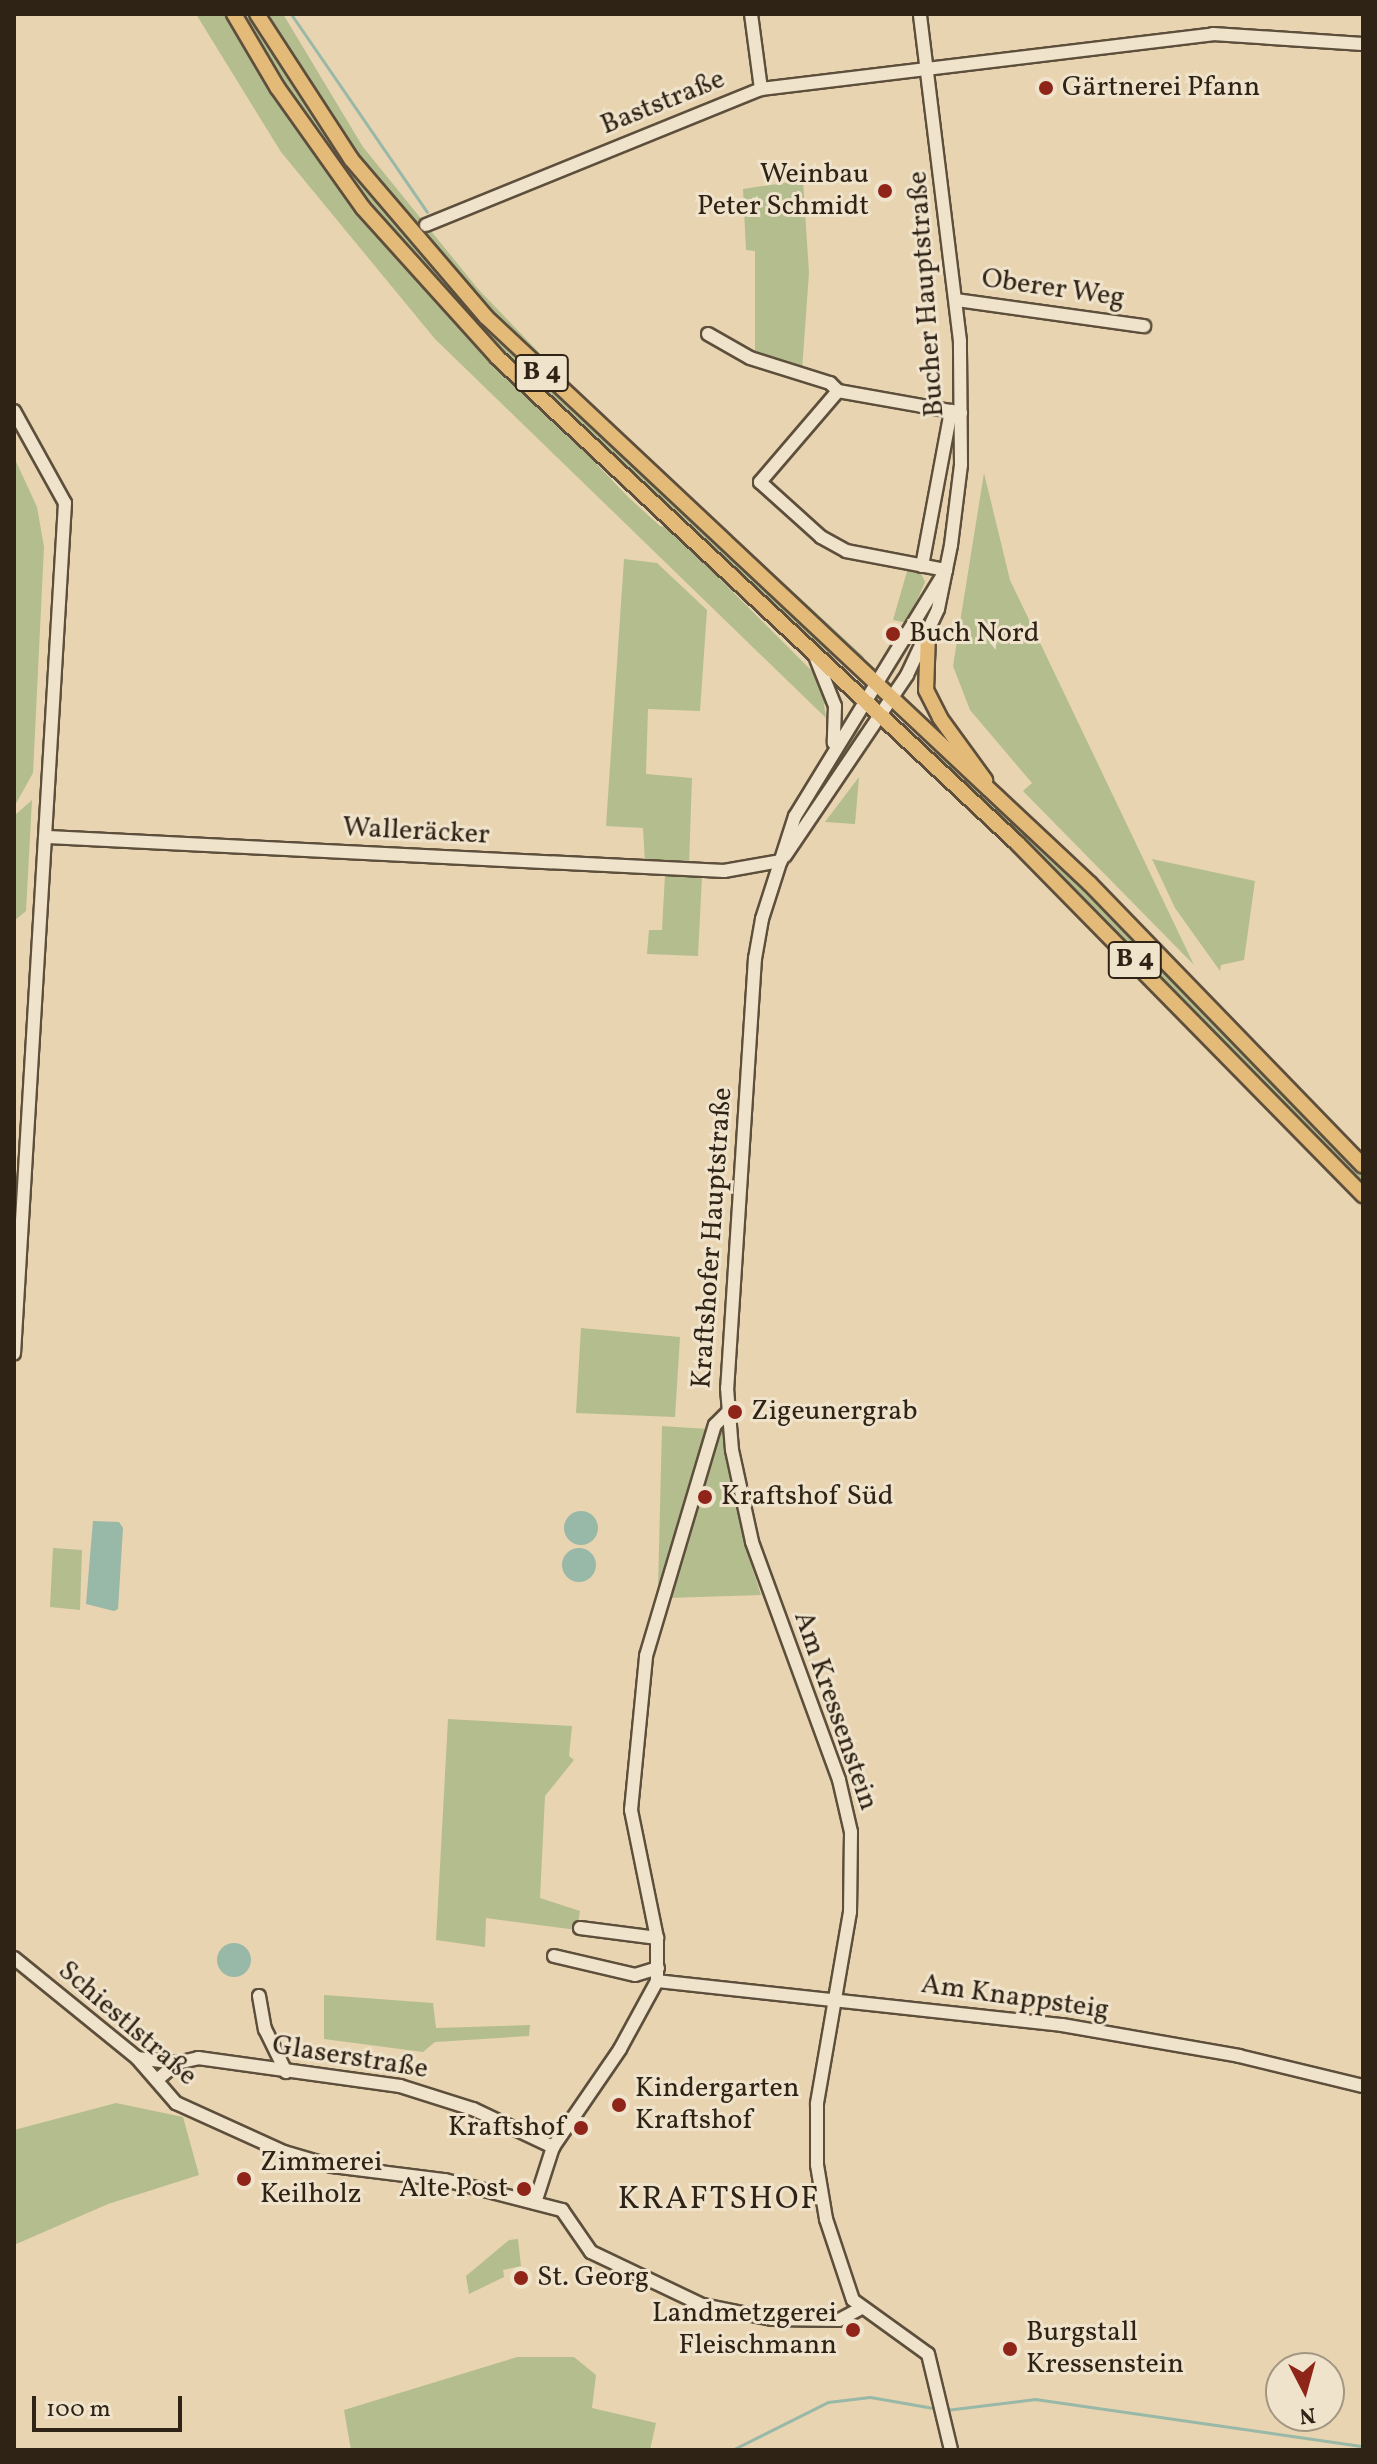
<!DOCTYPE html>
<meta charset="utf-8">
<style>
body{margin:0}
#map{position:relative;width:1377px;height:2464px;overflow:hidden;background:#e8d4b0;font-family:Vollkorn,serif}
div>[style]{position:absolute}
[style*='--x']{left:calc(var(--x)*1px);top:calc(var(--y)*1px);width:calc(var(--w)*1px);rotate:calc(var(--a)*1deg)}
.green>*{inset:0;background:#b3bd8e}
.water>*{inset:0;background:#98b8a8}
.round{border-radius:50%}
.stream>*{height:3px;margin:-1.5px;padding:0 1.5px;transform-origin:1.5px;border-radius:1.5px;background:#98b8a8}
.roads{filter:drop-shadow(2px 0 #5d4f3c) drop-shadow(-2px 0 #5d4f3c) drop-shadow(0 2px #5d4f3c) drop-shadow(0 -2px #5d4f3c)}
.minor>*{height:12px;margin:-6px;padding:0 6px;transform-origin:6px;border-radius:6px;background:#f0e3cc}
.major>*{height:14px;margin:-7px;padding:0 7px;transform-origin:7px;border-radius:7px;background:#e4ba78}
.dots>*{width:22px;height:22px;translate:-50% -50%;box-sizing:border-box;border:4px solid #f0e3cc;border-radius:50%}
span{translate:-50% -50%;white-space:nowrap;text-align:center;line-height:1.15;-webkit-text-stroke:6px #f0e3cc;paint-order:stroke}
.shield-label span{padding:2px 6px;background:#f0e3cc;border:2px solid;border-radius:6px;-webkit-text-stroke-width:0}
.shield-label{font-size:26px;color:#2f2316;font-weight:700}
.poi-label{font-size:28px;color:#2f2316}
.left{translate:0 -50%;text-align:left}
.right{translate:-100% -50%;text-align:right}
.street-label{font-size:28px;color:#2f2316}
.quarter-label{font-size:32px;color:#2f2316;letter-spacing:2px}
.frame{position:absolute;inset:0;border:16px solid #2f2316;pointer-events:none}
.north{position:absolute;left:1265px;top:2352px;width:80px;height:80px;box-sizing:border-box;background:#f0e3cc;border:2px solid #a39683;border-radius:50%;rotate:174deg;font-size:22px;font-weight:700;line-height:32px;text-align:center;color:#2f2316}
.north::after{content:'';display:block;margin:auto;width:28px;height:36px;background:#8f2418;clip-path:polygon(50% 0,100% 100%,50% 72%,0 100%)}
.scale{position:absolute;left:32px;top:2396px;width:150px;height:36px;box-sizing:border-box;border:4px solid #2f2316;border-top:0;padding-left:10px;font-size:24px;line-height:28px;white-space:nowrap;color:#2f2316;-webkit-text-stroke:6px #f0e3cc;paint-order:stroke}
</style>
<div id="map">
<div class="green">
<div style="clip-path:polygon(196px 14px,227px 14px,379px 235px,628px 497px,660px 526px,668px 527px,816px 675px,830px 703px,824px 704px,826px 718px,435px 339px,281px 152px)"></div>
<div style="clip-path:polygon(241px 14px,251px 14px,329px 136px,432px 266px,586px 422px,853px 675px,688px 530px,511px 363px,353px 184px)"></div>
<div style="clip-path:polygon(264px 14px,283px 14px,363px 147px,478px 289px,572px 387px,864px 657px,861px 661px,516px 339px,428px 245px,348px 144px)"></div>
<div style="clip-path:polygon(803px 180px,809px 273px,802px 370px,755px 355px,755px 251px,746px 250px,743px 189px)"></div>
<div style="clip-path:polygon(14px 457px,37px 507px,44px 547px,33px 773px,14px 807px)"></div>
<div style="clip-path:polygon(984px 473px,1010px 580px,1194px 965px,1023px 791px,1032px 783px,970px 710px,953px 666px)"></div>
<div style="clip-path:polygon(624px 559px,657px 563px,707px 610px,700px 711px,648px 709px,646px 774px,692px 778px,689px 865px,645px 862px,643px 828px,606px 826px)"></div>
<div style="clip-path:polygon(908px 568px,920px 571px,925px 582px,907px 623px,893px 620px)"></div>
<div style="clip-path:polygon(855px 727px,860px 732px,807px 808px,807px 805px)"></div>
<div style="clip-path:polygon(907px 727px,1074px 876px,1363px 1172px,1363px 1185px,1069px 884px)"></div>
<div style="clip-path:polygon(859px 777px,855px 824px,825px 822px)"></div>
<div style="clip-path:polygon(32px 800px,26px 911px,14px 921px,14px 816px)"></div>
<div style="clip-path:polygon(1152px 859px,1255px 881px,1244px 960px,1221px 965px,1220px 971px,1175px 908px)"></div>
<div style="clip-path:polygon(665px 874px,702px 876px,698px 956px,647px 954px,649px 930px,662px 930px)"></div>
<div style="clip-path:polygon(581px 1328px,680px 1337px,675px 1417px,576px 1413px)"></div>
<div style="clip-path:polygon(662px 1426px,708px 1429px,658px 1590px)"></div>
<div style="clip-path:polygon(721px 1428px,744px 1542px,761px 1595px,667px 1598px)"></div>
<div style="clip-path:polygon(53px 1548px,82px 1550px,80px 1610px,50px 1607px)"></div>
<div style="clip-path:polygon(448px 1719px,572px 1726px,569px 1756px,574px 1760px,545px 1796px,540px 1898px,580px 1911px,577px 1930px,486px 1918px,485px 1947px,436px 1940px)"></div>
<div style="clip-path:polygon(324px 1995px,433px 2003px,436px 2028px,530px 2025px,529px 2036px,435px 2042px,423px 2052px,324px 2039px)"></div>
<div style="clip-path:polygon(116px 2103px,183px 2117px,199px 2175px,108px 2204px,14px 2245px,14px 2130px)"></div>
<div style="clip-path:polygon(518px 2239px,521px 2266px,503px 2270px,504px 2277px,469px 2294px,466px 2276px,509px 2240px)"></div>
<div style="clip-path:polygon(517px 2357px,574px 2357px,596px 2375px,592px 2408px,656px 2423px,650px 2450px,351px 2450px,344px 2410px)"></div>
</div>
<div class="water">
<div class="round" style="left:564px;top:1511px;width:34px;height:34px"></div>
<div style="clip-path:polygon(93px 1521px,119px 1522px,123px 1528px,118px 1609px,114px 1611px,86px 1604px)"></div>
<div class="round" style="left:562px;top:1548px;width:34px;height:34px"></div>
<div class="round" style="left:217px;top:1943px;width:34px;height:34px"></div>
</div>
<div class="stream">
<div style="--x:291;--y:14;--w:240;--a:55.5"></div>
<div style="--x:946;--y:2410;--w:90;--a:-7"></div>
<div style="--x:1035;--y:2399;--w:331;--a:8.2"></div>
<div style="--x:732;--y:2450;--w:107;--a:-26.6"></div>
<div style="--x:828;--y:2402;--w:42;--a:-6.8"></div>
<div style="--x:870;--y:2397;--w:70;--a:9.9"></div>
</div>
<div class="roads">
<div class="minor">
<div style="--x:751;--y:14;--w:76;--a:82.4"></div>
<div style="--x:426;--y:225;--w:362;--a:-22.1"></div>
<div style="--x:761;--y:89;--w:455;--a:-6.9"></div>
<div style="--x:1213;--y:34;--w:150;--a:3.8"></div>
<div style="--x:956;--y:300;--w:190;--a:7.9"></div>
<div style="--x:708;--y:334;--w:48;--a:29.7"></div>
<div style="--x:750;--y:358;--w:84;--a:17.4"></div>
<div style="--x:830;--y:383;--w:11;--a:45"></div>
<div style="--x:838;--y:391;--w:125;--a:10.1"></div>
<div style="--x:838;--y:391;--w:120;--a:130.6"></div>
<div style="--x:760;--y:482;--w:82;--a:42"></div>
<div style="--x:821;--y:537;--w:29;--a:29"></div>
<div style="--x:846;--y:551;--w:102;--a:10.8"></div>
<div style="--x:14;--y:411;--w:105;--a:61"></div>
<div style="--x:65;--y:503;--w:852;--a:93.43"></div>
<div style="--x:922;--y:566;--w:158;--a:-79.4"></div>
<div style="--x:946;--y:570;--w:289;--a:121.5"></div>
<div style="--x:795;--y:816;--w:108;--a:107.8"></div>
<div style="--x:762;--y:919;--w:40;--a:100"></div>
<div style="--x:755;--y:958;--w:431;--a:93.7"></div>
<div style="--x:727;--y:1388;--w:62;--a:85.4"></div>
<div style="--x:732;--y:1450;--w:94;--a:77.7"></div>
<div style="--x:752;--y:1542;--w:253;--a:69.9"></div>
<div style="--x:839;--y:1780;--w:53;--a:77"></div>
<div style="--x:851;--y:1832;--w:80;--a:90.7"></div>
<div style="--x:850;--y:1912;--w:195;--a:99.8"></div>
<div style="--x:817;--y:2104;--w:61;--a:90"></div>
<div style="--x:817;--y:2165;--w:55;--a:80.5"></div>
<div style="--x:826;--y:2219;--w:85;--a:71.6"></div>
<div style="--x:853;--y:2300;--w:92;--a:35.8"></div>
<div style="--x:928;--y:2354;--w:99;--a:76.5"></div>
<div style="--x:815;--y:656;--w:54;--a:68.2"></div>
<div style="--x:835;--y:706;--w:37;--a:92"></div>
<div style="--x:48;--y:837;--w:677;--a:2.88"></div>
<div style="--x:724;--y:871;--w:58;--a:-10"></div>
<div style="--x:785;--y:856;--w:218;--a:-56"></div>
<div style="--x:907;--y:675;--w:73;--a:-64.8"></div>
<div style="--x:938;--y:609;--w:65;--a:-78.5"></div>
<div style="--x:951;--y:545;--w:81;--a:-82.9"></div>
<div style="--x:961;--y:465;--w:124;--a:-90.5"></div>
<div style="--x:960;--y:341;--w:329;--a:-97"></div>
<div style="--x:580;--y:1928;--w:78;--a:7.4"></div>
<div style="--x:554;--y:1956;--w:83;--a:13.2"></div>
<div style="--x:635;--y:1975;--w:24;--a:-17"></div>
<div style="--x:14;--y:1958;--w:159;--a:39.1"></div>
<div style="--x:137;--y:2058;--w:60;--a:49.1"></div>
<div style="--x:176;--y:2103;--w:119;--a:24.4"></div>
<div style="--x:284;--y:2152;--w:50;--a:16.3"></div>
<div style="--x:332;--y:2166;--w:114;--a:7.1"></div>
<div style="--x:445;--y:2180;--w:121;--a:14.4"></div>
<div style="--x:562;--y:2210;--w:51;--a:55.4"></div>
<div style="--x:591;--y:2252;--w:123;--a:25.5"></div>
<div style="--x:702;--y:2305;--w:71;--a:11.3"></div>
<div style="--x:772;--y:2319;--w:67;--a:0.9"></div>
<div style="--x:839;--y:2320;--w:26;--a:-28"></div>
<div style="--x:657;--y:1981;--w:407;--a:6.2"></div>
<div style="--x:1062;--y:2025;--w:180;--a:9.9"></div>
<div style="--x:1239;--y:2056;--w:128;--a:13.6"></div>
<div style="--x:259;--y:1996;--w:34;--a:80"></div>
<div style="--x:265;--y:2029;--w:48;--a:64"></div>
<div style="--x:137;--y:2058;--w:40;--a:7.1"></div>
<div style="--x:158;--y:2079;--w:25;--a:-40"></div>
<div style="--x:177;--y:2063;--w:22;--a:-13"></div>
<div style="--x:198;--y:2058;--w:204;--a:7.9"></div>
<div style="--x:400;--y:2086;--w:77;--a:17.5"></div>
<div style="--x:473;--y:2109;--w:89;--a:25.4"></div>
<div style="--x:535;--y:2203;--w:59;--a:-72.2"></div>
<div style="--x:553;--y:2147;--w:119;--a:-55.6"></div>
<div style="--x:620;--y:2049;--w:77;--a:-61.4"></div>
<div style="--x:657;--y:1981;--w:43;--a:-90"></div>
<div style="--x:657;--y:1938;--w:131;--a:-101.5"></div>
<div style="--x:631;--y:1810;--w:155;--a:-84.4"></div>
<div style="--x:646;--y:1656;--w:241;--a:-73.4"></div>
<div style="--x:715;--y:1425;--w:18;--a:-45"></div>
</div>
<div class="major">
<div style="--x:234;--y:14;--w:85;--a:59.5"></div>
<div style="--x:277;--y:87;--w:148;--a:54.6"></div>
<div style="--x:363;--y:208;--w:202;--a:48"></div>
<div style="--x:498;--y:358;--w:710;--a:43.06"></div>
<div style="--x:1017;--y:843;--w:494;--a:45.5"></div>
<div style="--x:257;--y:14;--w:173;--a:57"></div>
<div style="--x:351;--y:159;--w:208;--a:49.5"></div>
<div style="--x:486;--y:317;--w:828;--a:43.19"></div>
<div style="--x:1090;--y:884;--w:392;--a:45.9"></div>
<div style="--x:928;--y:634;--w:56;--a:92"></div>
<div style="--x:926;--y:690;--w:31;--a:63"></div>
<div style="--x:940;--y:718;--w:77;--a:54"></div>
</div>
</div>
<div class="dots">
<div style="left:1046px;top:88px;background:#8f2418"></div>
<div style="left:885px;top:191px;background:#8f2418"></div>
<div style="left:893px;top:634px;background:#8f2418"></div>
<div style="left:735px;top:1412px;background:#8f2418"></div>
<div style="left:705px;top:1497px;background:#8f2418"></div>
<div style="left:619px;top:2105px;background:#8f2418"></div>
<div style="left:581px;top:2128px;background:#8f2418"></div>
<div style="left:244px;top:2179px;background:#8f2418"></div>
<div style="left:524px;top:2189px;background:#8f2418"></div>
<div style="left:521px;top:2278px;background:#8f2418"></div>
<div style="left:853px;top:2330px;background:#8f2418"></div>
<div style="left:1010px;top:2349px;background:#8f2418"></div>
</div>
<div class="shield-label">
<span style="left:542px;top:373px">B 4</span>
<span style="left:1135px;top:960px">B 4</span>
</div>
<div class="poi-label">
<span class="left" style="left:1062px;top:88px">Gärtnerei Pfann</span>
<span class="right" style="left:869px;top:191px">Weinbau<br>Peter Schmidt</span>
<span class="left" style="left:909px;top:634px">Buch Nord</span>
<span class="left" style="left:751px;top:1412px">Zigeunergrab</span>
<span class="left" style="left:721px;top:1497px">Kraftshof Süd</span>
<span class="left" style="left:635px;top:2105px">Kindergarten<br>Kraftshof</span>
<span class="right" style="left:565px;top:2128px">Kraftshof</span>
<span class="left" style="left:260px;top:2179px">Zimmerei<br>Keilholz</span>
<span class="right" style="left:508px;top:2189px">Alte Post</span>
<span class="left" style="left:537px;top:2278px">St. Georg</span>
<span class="right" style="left:837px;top:2330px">Landmetzgerei<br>Fleischmann</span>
<span class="left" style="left:1026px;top:2349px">Burgstall<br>Kressenstein</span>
</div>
<div class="street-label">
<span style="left:663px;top:103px;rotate:-22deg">Baststraße</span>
<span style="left:1053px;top:289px;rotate:8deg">Oberer Weg</span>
<span style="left:927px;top:294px;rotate:-94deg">Bucher Hauptstraße</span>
<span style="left:416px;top:832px;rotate:3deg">Walleräcker</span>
<span style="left:713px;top:1238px;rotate:-86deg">Kraftshofer Hauptstraße</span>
<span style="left:835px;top:1711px;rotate:71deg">Am Kressenstein</span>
<span style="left:1015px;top:1998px;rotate:8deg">Am Knappsteig</span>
<span style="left:127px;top:2024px;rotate:41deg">Schiestlstraße</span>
<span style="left:350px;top:2058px;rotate:9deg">Glaserstraße</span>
</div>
<div class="quarter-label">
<span style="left:719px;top:2200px">KRAFTSHOF</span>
</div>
<div class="frame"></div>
<div class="north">N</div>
<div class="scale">100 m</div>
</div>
